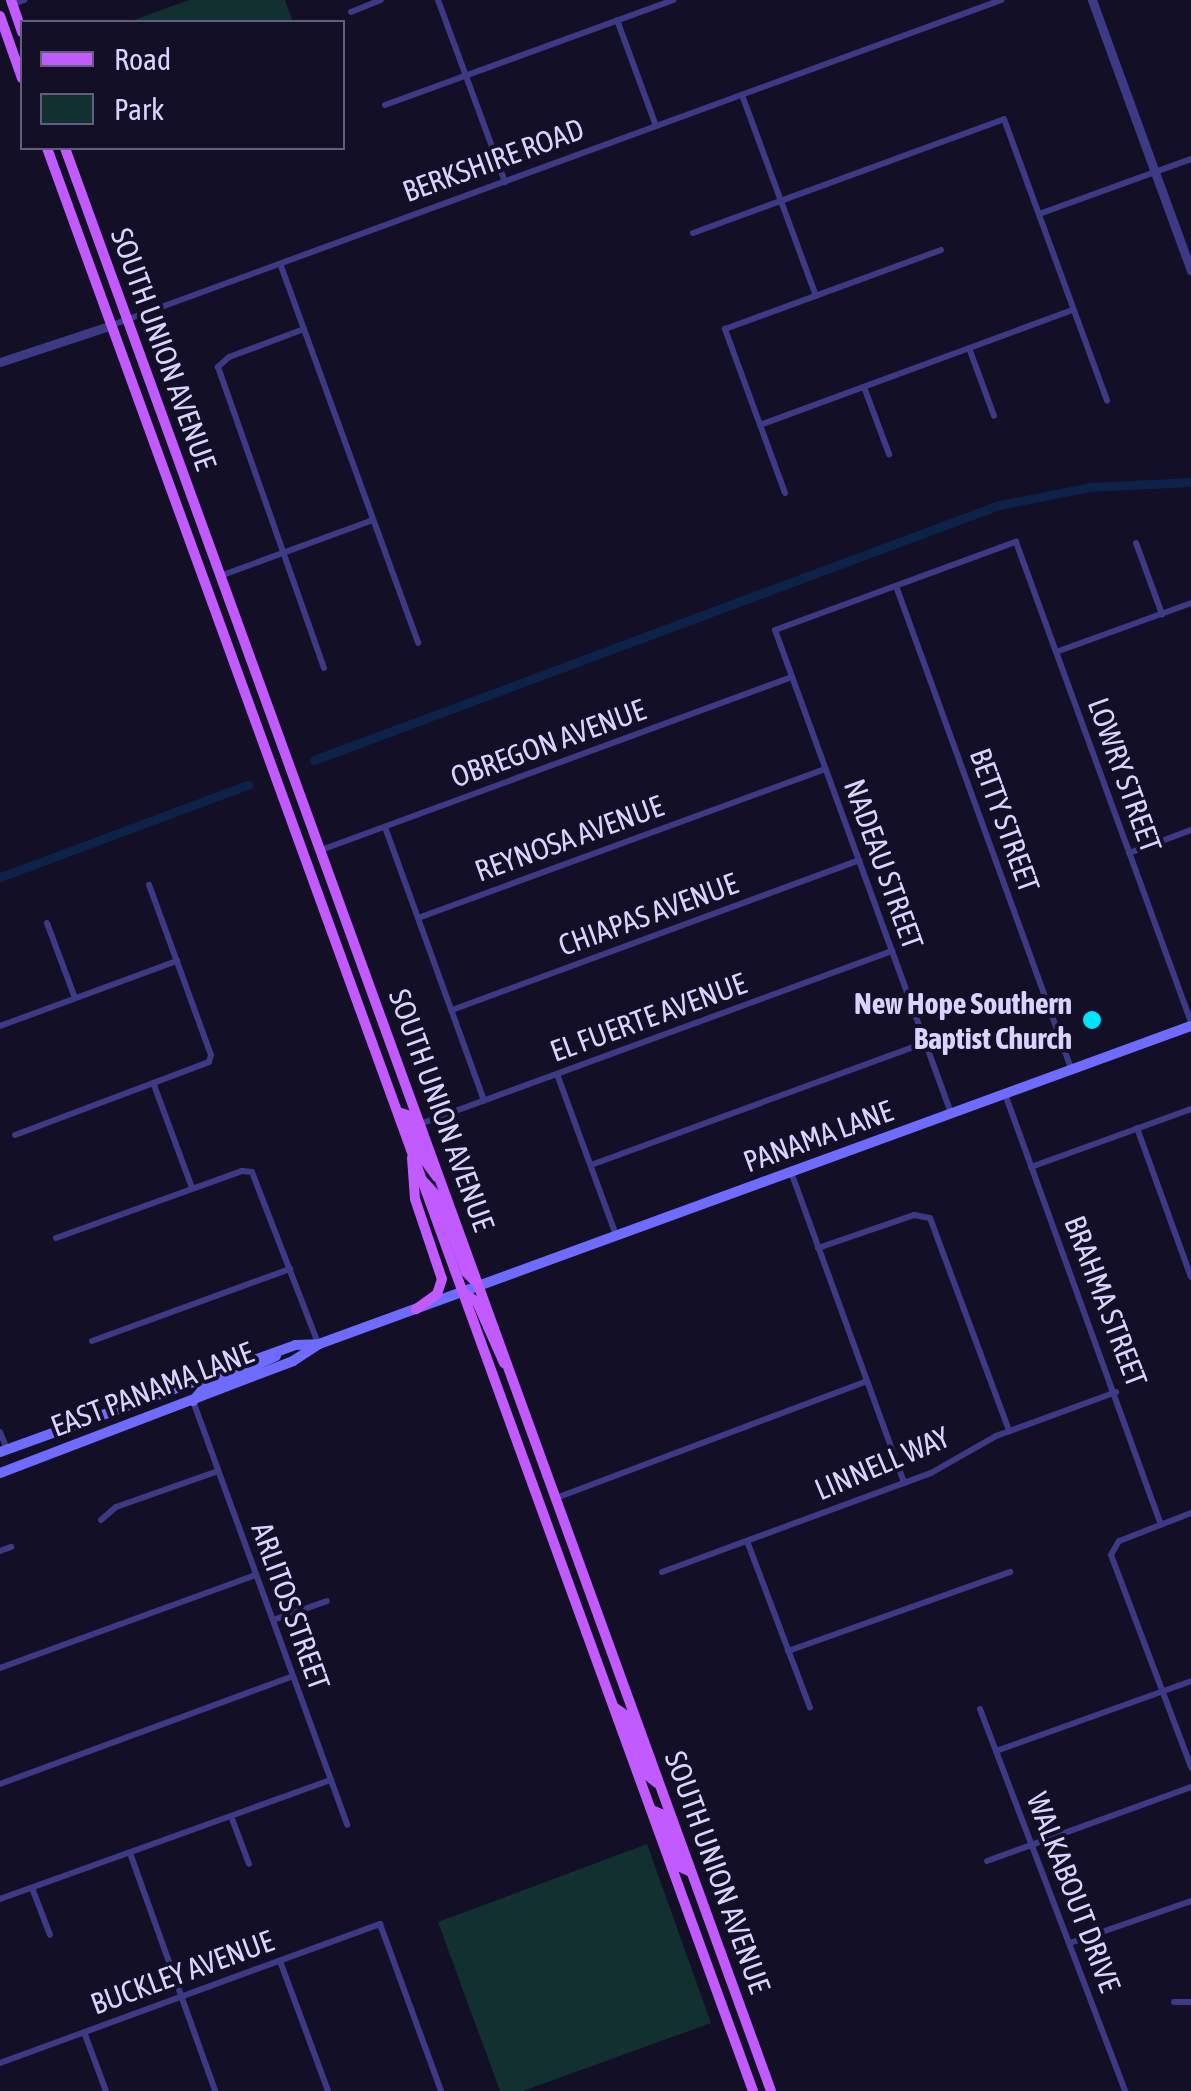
<!DOCTYPE html>
<style>
body{margin:0}
#map{position:relative;width:1191px;height:2091px;overflow:hidden;background:#130f26;font-family:"Asap Condensed",sans-serif}
div>[style]{position:absolute}
[style*='--x']{left:calc(var(--x)*1px);top:calc(var(--y)*1px);width:calc(var(--w)*1px);rotate:calc(var(--a)*1deg)}
.green>*{inset:0;background:#12302f}
.canal>*{height:9px;margin:-4.5px;padding:0 4.5px;transform-origin:4.5px;border-radius:4.5px;background:#0c2248}
.minor>*{height:6px;margin:-3px;padding:0 3px;transform-origin:3px;border-radius:3px;background:#3d3a85}
.tertiary>*{height:9px;margin:-4.5px;padding:0 4.5px;transform-origin:4.5px;border-radius:4.5px;background:#3d3a85}
.secondary>*{height:10px;margin:-5px;padding:0 5px;transform-origin:5px;border-radius:5px;background:#6f6bff}
.primary>*{height:10px;margin:-5px;padding:0 5px;transform-origin:5px;border-radius:5px;background:#c25bff}
.dots>*{width:28px;height:28px;translate:-50% -50%;box-sizing:border-box;border:5px solid #130f26;border-radius:50%}
span{translate:-50% -50%;white-space:nowrap;text-align:center;line-height:1.15;-webkit-text-stroke:8px #130f26;paint-order:stroke}
.street-label{font-size:30px;color:#d9d4ff}
.poi-label{font-size:30px;color:#d9d4ff;font-weight:700}
.right{translate:-100% -50%;text-align:right}
.legend{position:absolute;left:20px;top:20px;width:325px;height:130px;box-sizing:border-box;background:#130f26;border:2px solid #625e7d;margin:0;padding:12px 18px;list-style:none;font-size:30px;color:#d9d4ff}
.legend li{display:flex;align-items:center;gap:20px;height:50px}
.legend b{width:50px;border:2px solid #625e7d}
</style>
<div id="map">
<div class="green">
<div style="clip-path:polygon(189px 0,285px 0,293px 22px,128px 22px)"></div>
<div style="clip-path:polygon(647px 1844px,711px 2023px,523px 2091px,500px 2091px,438px 1922px)"></div>
</div>
<div class="canal">
<div style="--x:314;--y:760;--w:731;--a:-20.42"></div>
<div style="--x:999;--y:505;--w:94;--a:-11.1"></div>
<div style="--x:1091;--y:487;--w:100;--a:-2.9"></div>
<div style="--x:0;--y:877;--w:265;--a:-20.4"></div>
</div>
<div class="minor">
<div style="--x:438;--y:0;--w:194;--a:69.8"></div>
<div style="--x:12;--y:4;--w:13;--a:-18"></div>
<div style="--x:351;--y:12;--w:32;--a:-22"></div>
<div style="--x:617;--y:20;--w:113;--a:69.8"></div>
<div style="--x:742;--y:95;--w:214;--a:69.8"></div>
<div style="--x:385;--y:105;--w:307;--a:-20"></div>
<div style="--x:1039;--y:214;--w:162;--a:-19.9"></div>
<div style="--x:693;--y:233;--w:331;--a:-20.1"></div>
<div style="--x:1004;--y:119;--w:300;--a:69.9"></div>
<div style="--x:281;--y:266;--w:401;--a:70"></div>
<div style="--x:112;--y:325;--w:947;--a:-20.08"></div>
<div style="--x:304;--y:329;--w:80;--a:159.5"></div>
<div style="--x:229;--y:357;--w:15;--a:138"></div>
<div style="--x:218;--y:367;--w:319;--a:70.6"></div>
<div style="--x:969;--y:348;--w:72;--a:69.8"></div>
<div style="--x:864;--y:387;--w:72;--a:69.5"></div>
<div style="--x:760;--y:425;--w:333;--a:-20.2"></div>
<div style="--x:785;--y:493;--w:175;--a:-110.1"></div>
<div style="--x:725;--y:329;--w:230;--a:-20.1"></div>
<div style="--x:1136;--y:543;--w:76;--a:69.9"></div>
<div style="--x:220;--y:576;--w:163;--a:-20.1"></div>
<div style="--x:896;--y:586;--w:513;--a:70.05"></div>
<div style="--x:1056;--y:652;--w:144;--a:-19.9"></div>
<div style="--x:385;--y:827;--w:291;--a:70.1"></div>
<div style="--x:321;--y:850;--w:502;--a:-20.17"></div>
<div style="--x:1129;--y:853;--w:66;--a:-20.4"></div>
<div style="--x:418;--y:918;--w:434;--a:-20.1"></div>
<div style="--x:47;--y:923;--w:80;--a:69.5"></div>
<div style="--x:452;--y:1010;--w:434;--a:-20.2"></div>
<div style="--x:0;--y:1026;--w:189;--a:-20.2"></div>
<div style="--x:557;--y:1074;--w:171;--a:69.9"></div>
<div style="--x:154;--y:1085;--w:110;--a:69.7"></div>
<div style="--x:1005;--y:1094;--w:457;--a:70.1"></div>
<div style="--x:951;--y:1113;--w:514;--a:-110.02"></div>
<div style="--x:775;--y:630;--w:257;--a:-20.1"></div>
<div style="--x:1016;--y:542;--w:511;--a:69.97"></div>
<div style="--x:420;--y:1124;--w:503;--a:-20.13"></div>
<div style="--x:1137;--y:1128;--w:158;--a:70.1"></div>
<div style="--x:15;--y:1135;--w:207;--a:-20.6"></div>
<div style="--x:209;--y:1062;--w:7;--a:-74"></div>
<div style="--x:211;--y:1055;--w:181;--a:-110"></div>
<div style="--x:591;--y:1165;--w:356;--a:-20.1"></div>
<div style="--x:1031;--y:1167;--w:170;--a:-19.9"></div>
<div style="--x:791;--y:1172;--w:331;--a:70"></div>
<div style="--x:56;--y:1238;--w:198;--a:-19.8"></div>
<div style="--x:242;--y:1171;--w:10;--a:6"></div>
<div style="--x:252;--y:1172;--w:183;--a:68.9"></div>
<div style="--x:818;--y:1248;--w:102;--a:-19"></div>
<div style="--x:914;--y:1215;--w:16;--a:11"></div>
<div style="--x:930;--y:1218;--w:226;--a:69.6"></div>
<div style="--x:92;--y:1341;--w:211;--a:-20"></div>
<div style="--x:193;--y:1401;--w:451;--a:70"></div>
<div style="--x:0;--y:1432;--w:18;--a:68"></div>
<div style="--x:556;--y:1498;--w:332;--a:-20.6"></div>
<div style="--x:1191;--y:1513;--w:77;--a:158.7"></div>
<div style="--x:1119;--y:1541;--w:16;--a:120"></div>
<div style="--x:1111;--y:1555;--w:227;--a:69.3"></div>
<div style="--x:101;--y:1520;--w:20;--a:-41"></div>
<div style="--x:116;--y:1507;--w:108;--a:-19.4"></div>
<div style="--x:747;--y:1541;--w:178;--a:69.3"></div>
<div style="--x:0;--y:1551;--w:12;--a:-20"></div>
<div style="--x:662;--y:1572;--w:287;--a:-20.2"></div>
<div style="--x:931;--y:1473;--w:75;--a:-29.6"></div>
<div style="--x:996;--y:1436;--w:128;--a:-20.1"></div>
<div style="--x:273;--y:1620;--w:57;--a:-19.4"></div>
<div style="--x:788;--y:1651;--w:236;--a:-19.6"></div>
<div style="--x:0;--y:1668;--w:272;--a:-20"></div>
<div style="--x:980;--y:1709;--w:409;--a:69.2"></div>
<div style="--x:996;--y:1751;--w:207;--a:-19.7"></div>
<div style="--x:0;--y:1784;--w:312;--a:-20.2"></div>
<div style="--x:231;--y:1816;--w:51;--a:69.4"></div>
<div style="--x:130;--y:1853;--w:253;--a:70.3"></div>
<div style="--x:987;--y:1861;--w:217;--a:-19.9"></div>
<div style="--x:32;--y:1888;--w:50;--a:69"></div>
<div style="--x:0;--y:1899;--w:352;--a:-19.8"></div>
<div style="--x:1070;--y:1943;--w:128;--a:-19.1"></div>
<div style="--x:280;--y:1961;--w:139;--a:69.7"></div>
<div style="--x:1174;--y:2002;--w:17;--a:0"></div>
<div style="--x:84;--y:2032;--w:63;--a:69.6"></div>
<div style="--x:0;--y:2063;--w:405;--a:-20.1"></div>
<div style="--x:380;--y:1924;--w:178;--a:69.9"></div>
</div>
<div class="tertiary">
<div style="--x:1092;--y:0;--w:288;--a:69.9"></div>
<div style="--x:0;--y:362;--w:118;--a:-18.3"></div>
</div>
<div class="secondary">
<div style="--x:193;--y:1401;--w:16;--a:-50"></div>
<div style="--x:203;--y:1389;--w:80;--a:-24.3"></div>
<div style="--x:0;--y:1452;--w:314;--a:-19.9"></div>
<div style="--x:295;--y:1345;--w:23;--a:-2"></div>
<div style="--x:0;--y:1473;--w:314;--a:-20.9"></div>
<div style="--x:293;--y:1361;--w:31;--a:-33"></div>
<div style="--x:319;--y:1344;--w:928;--a:-20.04"></div>
</div>
<div class="primary">
<div style="--x:11;--y:0;--w:34;--a:71"></div>
<div style="--x:0;--y:16;--w:66;--a:70.5"></div>
<div style="--x:47;--y:148;--w:2067;--a:70.03"></div>
<div style="--x:65;--y:148;--w:2067;--a:70.03"></div>
<div style="--x:398;--y:1112;--w:9;--a:18"></div>
<div style="--x:407;--y:1115;--w:46;--a:69.6"></div>
<div style="--x:423;--y:1158;--w:24;--a:54"></div>
<div style="--x:412;--y:1158;--w:41;--a:85.8"></div>
<div style="--x:415;--y:1199;--w:84;--a:71.4"></div>
<div style="--x:442;--y:1279;--w:16;--a:108"></div>
<div style="--x:437;--y:1294;--w:26;--a:144"></div>
<div style="--x:424;--y:1182;--w:21;--a:47"></div>
<div style="--x:438;--y:1197;--w:80;--a:69.5"></div>
<div style="--x:466;--y:1272;--w:16;--a:47"></div>
<div style="--x:463;--y:1292;--w:17;--a:36"></div>
<div style="--x:477;--y:1302;--w:67;--a:66.1"></div>
<div style="--x:615;--y:1708;--w:11;--a:34"></div>
<div style="--x:624;--y:1714;--w:65;--a:69.3"></div>
<div style="--x:647;--y:1775;--w:13;--a:39"></div>
<div style="--x:652;--y:1810;--w:10;--a:24"></div>
<div style="--x:661;--y:1814;--w:56;--a:70.3"></div>
<div style="--x:680;--y:1867;--w:12;--a:24"></div>
</div>
<div class="dots">
<div style="left:1092px;top:1020px;background:#00e5ff"></div>
</div>
<div class="street-label">
<span style="left:493px;top:160px;rotate:-20deg">BERKSHIRE ROAD</span>
<span style="left:164px;top:349px;rotate:70deg">SOUTH UNION AVENUE</span>
<span style="left:548px;top:743px;rotate:-20deg">OBREGON AVENUE</span>
<span style="left:1125px;top:775px;rotate:70deg">LOWRY STREET</span>
<span style="left:1005px;top:820px;rotate:70deg">BETTY STREET</span>
<span style="left:569px;top:838px;rotate:-20deg">REYNOSA AVENUE</span>
<span style="left:884px;top:864px;rotate:70deg">NADEAU STREET</span>
<span style="left:648px;top:914px;rotate:-20deg">CHIAPAS AVENUE</span>
<span style="left:648px;top:1017px;rotate:-20deg">EL FUERTE AVENUE</span>
<span style="left:442px;top:1110px;rotate:70deg">SOUTH UNION AVENUE</span>
<span style="left:818px;top:1136px;rotate:-20deg">PANAMA LANE</span>
<span style="left:1106px;top:1301px;rotate:69deg">BRAHMA STREET</span>
<span style="left:152px;top:1389px;rotate:-21deg">EAST PANAMA LANE</span>
<span style="left:882px;top:1463px;rotate:-23deg">LINNELL WAY</span>
<span style="left:291px;top:1606px;rotate:70deg">ARLITOS STREET</span>
<span style="left:718px;top:1872px;rotate:70deg">SOUTH UNION AVENUE</span>
<span style="left:1074px;top:1892px;rotate:69deg">WALKABOUT DRIVE</span>
<span style="left:182px;top:1972px;rotate:-20deg">BUCKLEY AVENUE</span>
</div>
<div class="poi-label">
<span class="right" style="left:1072px;top:1020px">New Hope Southern<br>Baptist Church</span>
</div>
<ul class="legend">
<li><b style="height:12px;background:#c25bff"></b>Road</li>
<li><b style="height:28px;background:#12302f"></b>Park</li>
</ul>
</div>
